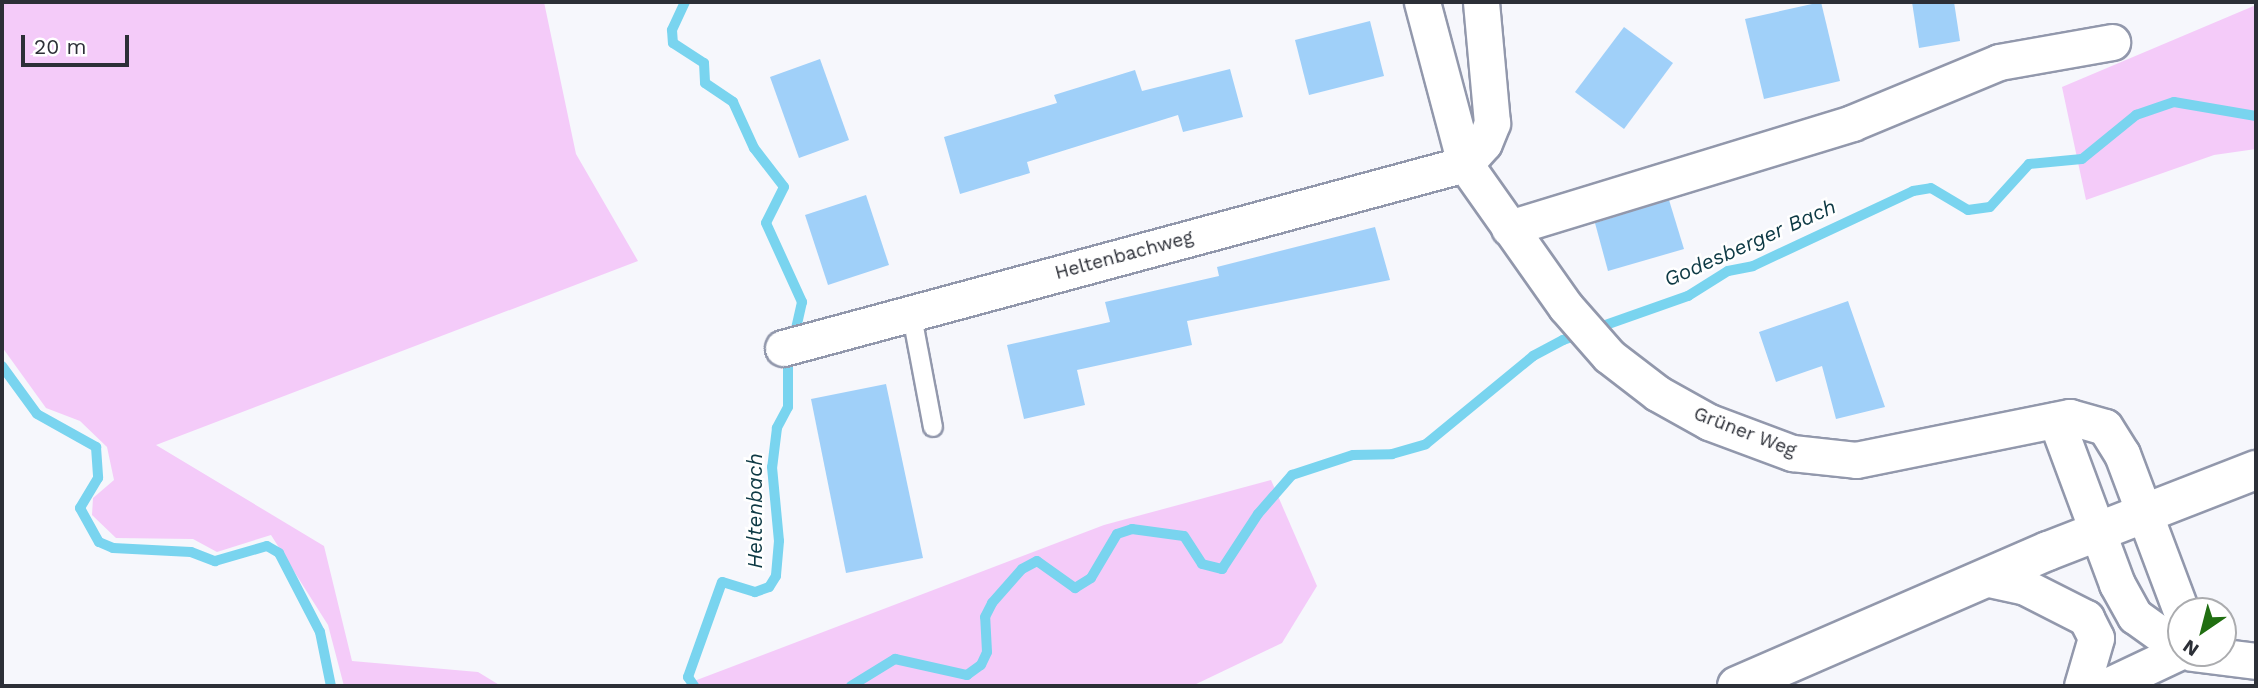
<!DOCTYPE html>
<meta charset="utf-8">
<style>
body{margin:0}
#map{position:relative;width:2258px;height:688px;overflow:hidden;background:#f6f7fc;font-family:"Work Sans",sans-serif}
div>[style]{position:absolute}
[style*='--x']{left:calc(var(--x)*1px);top:calc(var(--y)*1px);width:calc(var(--w)*1px);rotate:calc(var(--a)*1deg)}
.green>*{inset:0;background:#f4cbf9}
.stream>*{height:10px;margin:-5px;padding:0 5px;transform-origin:5px;border-radius:5px;background:#79d4ef}
.building>*{inset:0;background:#a0d0f9}
.roads{filter:drop-shadow(2px 0 #9298ac) drop-shadow(-2px 0 #9298ac) drop-shadow(0 2px #9298ac) drop-shadow(0 -2px #9298ac)}
.lane>*{height:18px;margin:-9px;padding:0 9px;transform-origin:9px;border-radius:9px;background:#fff}
.street>*{height:35px;margin:-17.5px;padding:0 17.5px;transform-origin:17.5px;border-radius:17.5px;background:#fff}
.secondary>*{height:38px;margin:-19px;padding:0 19px;transform-origin:19px;border-radius:19px;background:#fff}
span{translate:-50% -50%;white-space:nowrap;text-align:center;line-height:1.15;-webkit-text-stroke:5px #fff;paint-order:stroke}
.street-label{font-size:19px;color:#2c2f37}
.water-label{font-size:21px;color:#0d3944;font-style:italic}
.frame{position:absolute;inset:0;border:4px solid #2c2f37;pointer-events:none}
.north{position:absolute;left:2167px;top:597px;width:70px;height:70px;box-sizing:border-box;background:#fff;border:2px solid #abacaf;border-radius:50%;rotate:215deg;font-size:19px;font-weight:700;line-height:28px;text-align:center;color:#2c2f37}
.north::after{content:'';display:block;margin:auto;width:24px;height:32px;background:#206e11;clip-path:polygon(50% 0,100% 100%,50% 72%,0 100%)}
.scale{position:absolute;left:21px;top:35px;width:108px;height:32px;box-sizing:border-box;border:4px solid #2c2f37;border-top:0;padding-left:9px;font-size:21px;line-height:24px;white-space:nowrap;color:#2c2f37;-webkit-text-stroke:5px #fff;paint-order:stroke}
</style>
<div id="map">
<div class="green">
<div style="clip-path:polygon(2px 2px,544px 2px,576px 154px,638px 261px,156px 445px,324px 546px,352px 661px,478px 672px,501px 686px,344px 686px,328px 625px,271px 535px,217px 552px,193px 539px,116px 538px,92px 515px,93px 498px,114px 480px,107px 447px,80px 421px,46px 408px,2px 347px)"></div>
<div style="clip-path:polygon(2256px 5px,2256px 149px,2214px 155px,2086px 200px,2062px 87px)"></div>
<div style="clip-path:polygon(1271px 480px,1317px 586px,1282px 643px,1192px 686px,681px 686px,1104px 525px)"></div>
</div>
<div class="stream">
<div style="--x:685;--y:2;--w:31;--a:115"></div>
<div style="--x:672;--y:30;--w:13;--a:86"></div>
<div style="--x:673;--y:43;--w:37;--a:33"></div>
<div style="--x:704;--y:63;--w:20;--a:87"></div>
<div style="--x:705;--y:83;--w:34;--a:34"></div>
<div style="--x:733;--y:102;--w:51;--a:65.5"></div>
<div style="--x:754;--y:148;--w:49;--a:52.4"></div>
<div style="--x:784;--y:187;--w:40;--a:116.6"></div>
<div style="--x:766;--y:223;--w:87;--a:65.5"></div>
<div style="--x:802;--y:302;--w:64;--a:102.7"></div>
<div style="--x:788;--y:364;--w:43;--a:90"></div>
<div style="--x:788;--y:407;--w:24;--a:118"></div>
<div style="--x:777;--y:428;--w:39;--a:97"></div>
<div style="--x:772;--y:467;--w:74;--a:84.6"></div>
<div style="--x:779;--y:541;--w:35;--a:95"></div>
<div style="--x:776;--y:576;--w:13;--a:122"></div>
<div style="--x:769;--y:587;--w:15;--a:160"></div>
<div style="--x:755;--y:592;--w:34;--a:-163"></div>
<div style="--x:722;--y:582;--w:101;--a:109.7"></div>
<div style="--x:688;--y:677;--w:11;--a:56"></div>
<div style="--x:2;--y:366;--w:59;--a:53.9"></div>
<div style="--x:37;--y:414;--w:68;--a:29.2"></div>
<div style="--x:96;--y:447;--w:31;--a:86"></div>
<div style="--x:98;--y:478;--w:35;--a:121"></div>
<div style="--x:80;--y:508;--w:39;--a:61"></div>
<div style="--x:99;--y:542;--w:15;--a:23"></div>
<div style="--x:113;--y:548;--w:78;--a:2.9"></div>
<div style="--x:191;--y:552;--w:26;--a:21"></div>
<div style="--x:215;--y:561;--w:54;--a:-16.1"></div>
<div style="--x:267;--y:546;--w:14;--a:30"></div>
<div style="--x:279;--y:553;--w:89;--a:62.6"></div>
<div style="--x:320;--y:632;--w:55;--a:78.5"></div>
<div style="--x:851;--y:686;--w:52;--a:-31.5"></div>
<div style="--x:895;--y:659;--w:74;--a:12.5"></div>
<div style="--x:967;--y:675;--w:17;--a:-36"></div>
<div style="--x:981;--y:665;--w:14;--a:-65"></div>
<div style="--x:987;--y:652;--w:35;--a:-93"></div>
<div style="--x:985;--y:617;--w:16;--a:-63"></div>
<div style="--x:992;--y:603;--w:45;--a:-48.6"></div>
<div style="--x:1022;--y:569;--w:17;--a:-28"></div>
<div style="--x:1037;--y:561;--w:47;--a:35.4"></div>
<div style="--x:1075;--y:588;--w:19;--a:-32"></div>
<div style="--x:1091;--y:578;--w:51;--a:-59.4"></div>
<div style="--x:1117;--y:534;--w:16;--a:-18"></div>
<div style="--x:1132;--y:529;--w:52;--a:7.7"></div>
<div style="--x:1184;--y:536;--w:33;--a:57"></div>
<div style="--x:1202;--y:564;--w:21;--a:14"></div>
<div style="--x:1222;--y:569;--w:66;--a:-56.8"></div>
<div style="--x:1258;--y:514;--w:52;--a:-48.9"></div>
<div style="--x:1292;--y:475;--w:64;--a:-18.2"></div>
<div style="--x:1353;--y:455;--w:39;--a:-1"></div>
<div style="--x:1392;--y:454;--w:35;--a:-16"></div>
<div style="--x:1426;--y:444;--w:139;--a:-39.4"></div>
<div style="--x:1533;--y:356;--w:34;--a:-28"></div>
<div style="--x:1563;--y:340;--w:133;--a:-19.4"></div>
<div style="--x:1688;--y:296;--w:47;--a:-32"></div>
<div style="--x:1728;--y:271;--w:25;--a:-11"></div>
<div style="--x:1753;--y:266;--w:177;--a:-25.1"></div>
<div style="--x:1913;--y:191;--w:18;--a:-9"></div>
<div style="--x:1931;--y:188;--w:43;--a:30.7"></div>
<div style="--x:1968;--y:210;--w:22;--a:-8"></div>
<div style="--x:1990;--y:207;--w:58;--a:-47.8"></div>
<div style="--x:2029;--y:164;--w:53;--a:-5.4"></div>
<div style="--x:2082;--y:159;--w:70;--a:-39.2"></div>
<div style="--x:2136;--y:115;--w:40;--a:-18.9"></div>
<div style="--x:2174;--y:102;--w:83;--a:9.7"></div>
</div>
<div class="building">
<div style="clip-path:polygon(1821px 2px,1840px 81px,1764px 99px,1745px 19px)"></div>
<div style="clip-path:polygon(1912px 2px,1954px 2px,1960px 41px,1919px 48px)"></div>
<div style="clip-path:polygon(1370px 21px,1384px 76px,1309px 95px,1295px 40px)"></div>
<div style="clip-path:polygon(1624px 27px,1673px 63px,1624px 129px,1575px 92px)"></div>
<div style="clip-path:polygon(820px 59px,849px 140px,799px 158px,770px 77px)"></div>
<div style="clip-path:polygon(1230px 69px,1243px 117px,1183px 132px,1178px 115px,1027px 162px,1030px 173px,960px 194px,944px 137px,1057px 103px,1054px 95px,1135px 70px,1142px 91px)"></div>
<div style="clip-path:polygon(866px 195px,889px 265px,828px 285px,805px 215px)"></div>
<div style="clip-path:polygon(1669px 200px,1684px 249px,1608px 271px,1595px 223px)"></div>
<div style="clip-path:polygon(1375px 227px,1390px 280px,1187px 321px,1192px 345px,1077px 370px,1085px 405px,1024px 419px,1007px 345px,1110px 322px,1105px 302px,1219px 276px,1217px 267px)"></div>
<div style="clip-path:polygon(1848px 301px,1885px 407px,1836px 419px,1822px 366px,1776px 382px,1759px 332px)"></div>
<div style="clip-path:polygon(886px 384px,923px 558px,846px 573px,811px 399px)"></div>
</div>
<div class="roads">
<div class="lane">
<div style="--x:911;--y:311;--w:118;--a:79.3"></div>
</div>
<div class="street">
<div style="--x:1422;--y:2;--w:168;--a:75.1"></div>
<div style="--x:1465;--y:164;--w:175;--a:54.8"></div>
<div style="--x:1566;--y:307;--w:65;--a:48.7"></div>
<div style="--x:1609;--y:356;--w:61;--a:37.6"></div>
<div style="--x:1657;--y:393;--w:60;--a:29.1"></div>
<div style="--x:1709;--y:422;--w:89;--a:20.5"></div>
<div style="--x:1792;--y:453;--w:64;--a:6.2"></div>
<div style="--x:1856;--y:460;--w:218;--a:-11.4"></div>
<div style="--x:2070;--y:417;--w:36;--a:16"></div>
<div style="--x:2105;--y:427;--w:32;--a:58"></div>
<div style="--x:2122;--y:454;--w:168;--a:69.4"></div>
<div style="--x:1465;--y:164;--w:28;--a:-48"></div>
<div style="--x:1484;--y:143;--w:22;--a:-68"></div>
<div style="--x:1492;--y:123;--w:121;--a:-95.2"></div>
<div style="--x:1509;--y:228;--w:359;--a:-17"></div>
<div style="--x:1852;--y:123;--w:159;--a:-22.5"></div>
<div style="--x:1999;--y:62;--w:115;--a:-10"></div>
<div style="--x:783;--y:348;--w:706;--a:-15.1"></div>
<div style="--x:2056;--y:420;--w:175;--a:69.6"></div>
<div style="--x:2117;--y:584;--w:37;--a:61"></div>
<div style="--x:2135;--y:616;--w:57;--a:35.7"></div>
<div style="--x:1984;--y:578;--w:40;--a:12"></div>
<div style="--x:2023;--y:586;--w:71;--a:26.9"></div>
<div style="--x:2086;--y:618;--w:22;--a:63"></div>
<div style="--x:2096;--y:638;--w:50;--a:106.3"></div>
<div style="--x:2192;--y:653;--w:64;--a:7.1"></div>
<div style="--x:2107;--y:686;--w:82;--a:-25.3"></div>
</div>
<div class="secondary">
<div style="--x:1737;--y:686;--w:339;--a:-23.5"></div>
<div style="--x:2048;--y:551;--w:223;--a:-21.3"></div>
</div>
</div>
<div class="street-label">
<span style="left:1124px;top:255px;rotate:-15deg">Heltenbachweg</span>
<span style="left:1745px;top:432px;rotate:21deg">Grüner Weg</span>
</div>
<div class="water-label">
<span style="left:1750px;top:243px;rotate:-24deg">Godesberger Bach</span>
<span style="left:755px;top:511px;rotate:-90deg">Heltenbach</span>
</div>
<div class="frame"></div>
<div class="north">N</div>
<div class="scale">20 m</div>
</div>
